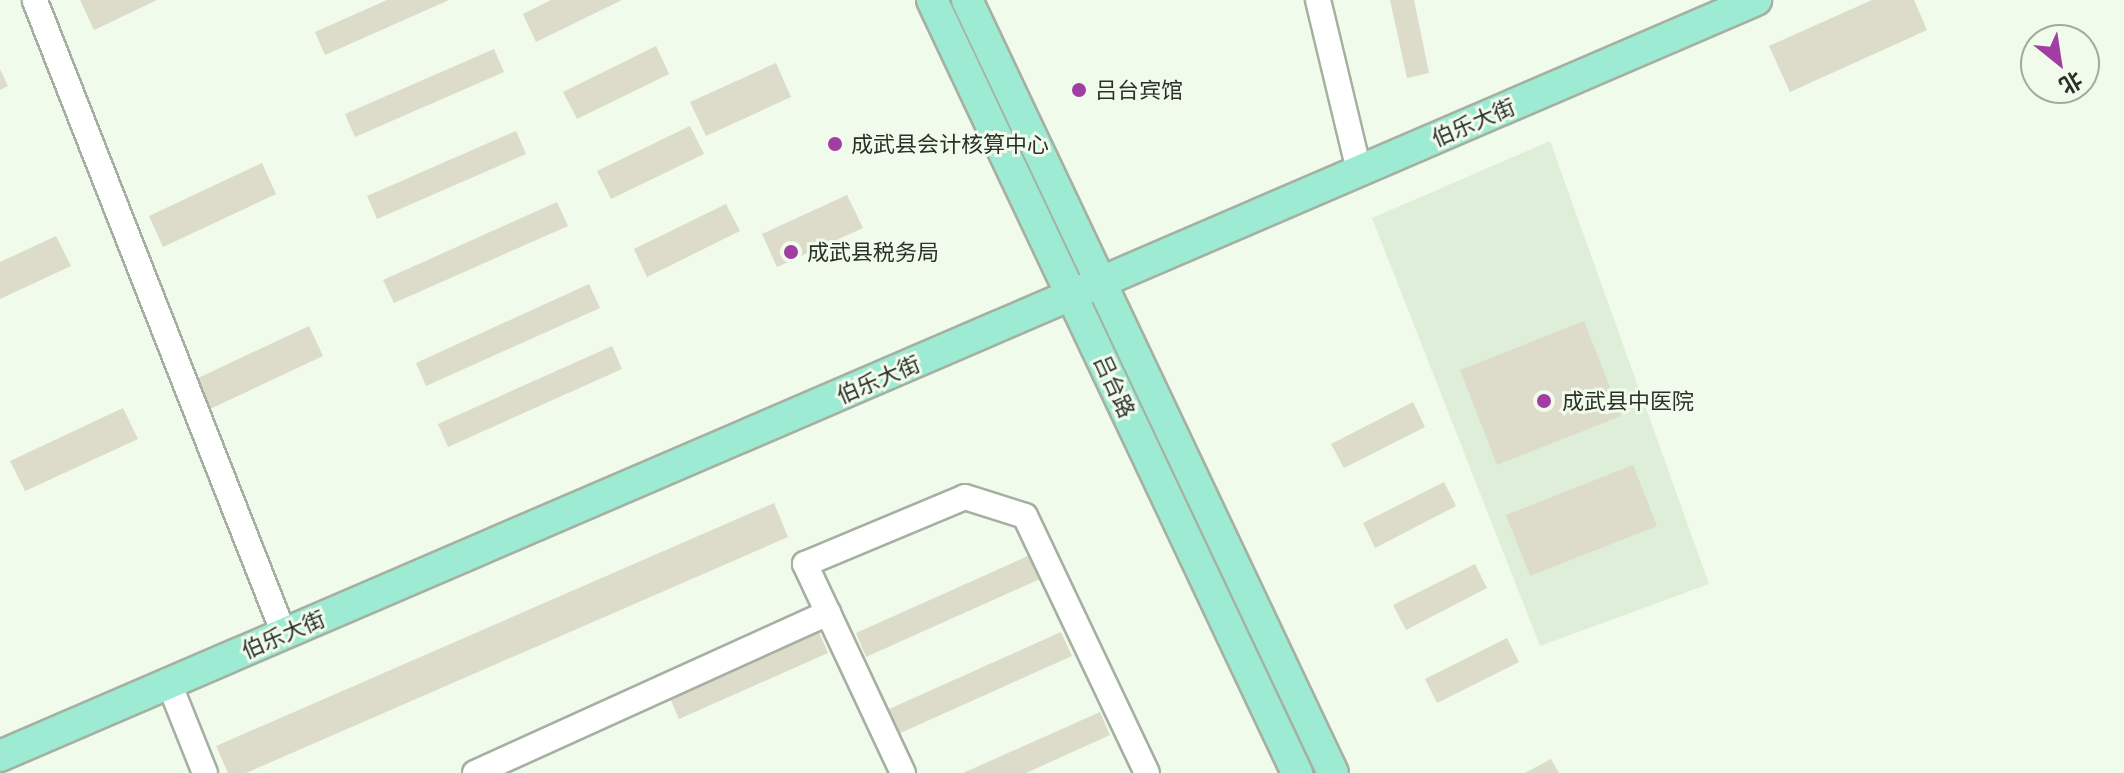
<!DOCTYPE html>
<meta charset="utf-8">
<style>
body{margin:0}
#map{position:relative;width:2124px;height:773px;overflow:hidden;background:#f0fbeb;font-family:Ubuntu,"Noto Sans SC",sans-serif}
div>[style]{position:absolute}
[style*='--x']{left:calc(var(--x)*1px);top:calc(var(--y)*1px);width:calc(var(--w)*1px);rotate:calc(var(--a)*1deg)}
.built>*{inset:0;background:#dfeed8}
.building>*{inset:0;background:#dddbc9}
.roads{filter:drop-shadow(2px 0 #a6b0a2) drop-shadow(-2px 0 #a6b0a2) drop-shadow(0 2px #a6b0a2) drop-shadow(0 -2px #a6b0a2)}
.minor>*{height:24px;margin:-12px;padding:0 12px;transform-origin:12px;border-radius:12px;background:#fff}
.major>*{height:30px;margin:-15px;padding:0 15px;transform-origin:15px;border-radius:15px;background:#9eebd3}
.dots>*{width:22px;height:22px;translate:-50% -50%;box-sizing:border-box;border:4px solid #f0fbeb;border-radius:50%}
span{translate:-50% -50%;white-space:nowrap;text-align:center;line-height:1.15;-webkit-text-stroke:6px #f0fbeb;paint-order:stroke}
.poi-label{font-size:22px;color:#2c302b}
.left{translate:0 -50%;text-align:left}
.street-label{font-size:22px;color:#2c302b}
.north{position:absolute;left:2020px;top:24px;width:80px;height:80px;box-sizing:border-box;background:#f0fbeb;border:2px solid #a2aa9e;border-radius:50%;rotate:150deg;font-size:22px;font-weight:700;line-height:32px;text-align:center;color:#2c302b}
.north::after{content:'';display:block;margin:auto;width:28px;height:36px;background:#a23ea3;clip-path:polygon(50% 0,100% 100%,50% 72%,0 100%)}
</style>
<div id="map">
<div class="built">
<div style="clip-path:polygon(1550px 141px,1709px 584px,1540px 646px,1372px 218px)"></div>
</div>
<div class="building">
<div style="clip-path:polygon(80px 0,157px 0,94px 30px)"></div>
<div style="clip-path:polygon(387px 0,449px 0,325px 55px,315px 32px)"></div>
<div style="clip-path:polygon(551px 0,622px 0,536px 42px,523px 14px)"></div>
<div style="clip-path:polygon(1390px 0,1414px 0,1429px 73px,1407px 78px)"></div>
<div style="clip-path:polygon(1872px 0,1914px 0,1927px 30px,1790px 92px,1769px 46px)"></div>
<div style="clip-path:polygon(656px 46px,669px 74px,577px 119px,563px 92px)"></div>
<div style="clip-path:polygon(494px 49px,504px 72px,355px 137px,345px 114px)"></div>
<div style="clip-path:polygon(776px 63px,791px 97px,706px 136px,690px 102px)"></div>
<div style="clip-path:polygon(0 69px,8px 86px,0 90px)"></div>
<div style="clip-path:polygon(690px 126px,704px 154px,611px 199px,597px 171px)"></div>
<div style="clip-path:polygon(516px 131px,526px 154px,377px 219px,367px 196px)"></div>
<div style="clip-path:polygon(262px 163px,276px 194px,163px 247px,149px 216px)"></div>
<div style="clip-path:polygon(847px 195px,863px 228px,777px 267px,762px 234px)"></div>
<div style="clip-path:polygon(557px 202px,568px 226px,394px 303px,383px 280px)"></div>
<div style="clip-path:polygon(726px 204px,740px 231px,647px 277px,634px 249px)"></div>
<div style="clip-path:polygon(56px 236px,71px 266px,0 299px,0 262px)"></div>
<div style="clip-path:polygon(589px 284px,600px 308px,426px 386px,416px 363px)"></div>
<div style="clip-path:polygon(1584px 321px,1621px 416px,1497px 465px,1460px 370px)"></div>
<div style="clip-path:polygon(309px 326px,323px 356px,210px 409px,196px 379px)"></div>
<div style="clip-path:polygon(612px 346px,622px 369px,448px 447px,438px 424px)"></div>
<div style="clip-path:polygon(1413px 402px,1425px 427px,1344px 468px,1331px 444px)"></div>
<div style="clip-path:polygon(123px 408px,138px 439px,25px 491px,10px 461px)"></div>
<div style="clip-path:polygon(1633px 465px,1657px 526px,1530px 576px,1506px 515px)"></div>
<div style="clip-path:polygon(1444px 482px,1456px 506px,1375px 548px,1363px 523px)"></div>
<div style="clip-path:polygon(774px 503px,788px 537px,246px 773px,228px 773px,216px 746px)"></div>
<div style="clip-path:polygon(1030px 555px,1040px 579px,866px 657px,856px 633px)"></div>
<div style="clip-path:polygon(1475px 564px,1487px 588px,1406px 630px,1393px 605px)"></div>
<div style="clip-path:polygon(818px 630px,828px 653px,679px 719px,669px 696px)"></div>
<div style="clip-path:polygon(1061px 632px,1072px 656px,898px 734px,887px 710px)"></div>
<div style="clip-path:polygon(1507px 638px,1519px 662px,1437px 703px,1425px 679px)"></div>
<div style="clip-path:polygon(1100px 712px,1110px 735px,1026px 773px,963px 773px)"></div>
<div style="clip-path:polygon(1551px 759px,1559px 773px,1525px 773px)"></div>
</div>
<div class="roads">
<div class="minor">
<div style="--x:1318;--y:0;--w:176;--a:76.5"></div>
<div style="--x:35;--y:1;--w:680;--a:68.53"></div>
<div style="--x:169;--y:683;--w:97;--a:68.2"></div>
<div style="--x:475;--y:773;--w:388;--a:-24.4"></div>
<div style="--x:903;--y:773;--w:231;--a:-115.1"></div>
<div style="--x:805;--y:564;--w:173;--a:-22.7"></div>
<div style="--x:965;--y:497;--w:63;--a:17.6"></div>
<div style="--x:1025;--y:516;--w:284;--a:64.6"></div>
</div>
<div class="major">
<div style="--x:932;--y:0;--w:855;--a:64.72"></div>
<div style="--x:967;--y:0;--w:855;--a:64.66"></div>
<div style="--x:0;--y:756;--w:1912;--a:-23.29"></div>
</div>
</div>
<div class="dots">
<div style="left:1079px;top:90px;background:#a23ea3"></div>
<div style="left:835px;top:144px;background:#a23ea3"></div>
<div style="left:791px;top:252px;background:#a23ea3"></div>
<div style="left:1544px;top:401px;background:#a23ea3"></div>
</div>
<div class="poi-label">
<span class="left" style="left:1095px;top:90px">吕台宾馆</span>
<span class="left" style="left:851px;top:144px">成武县会计核算中心</span>
<span class="left" style="left:807px;top:252px">成武县税务局</span>
<span class="left" style="left:1562px;top:401px">成武县中医院</span>
</div>
<div class="street-label">
<span style="left:1473px;top:122px;rotate:-23deg">伯乐大街</span>
<span style="left:878px;top:379px;rotate:-23deg">伯乐大街</span>
<span style="left:1115px;top:386px;rotate:65deg">吕台路</span>
<span style="left:283px;top:634px;rotate:-23deg">伯乐大街</span>
</div>
<div class="north">北</div>
</div>
